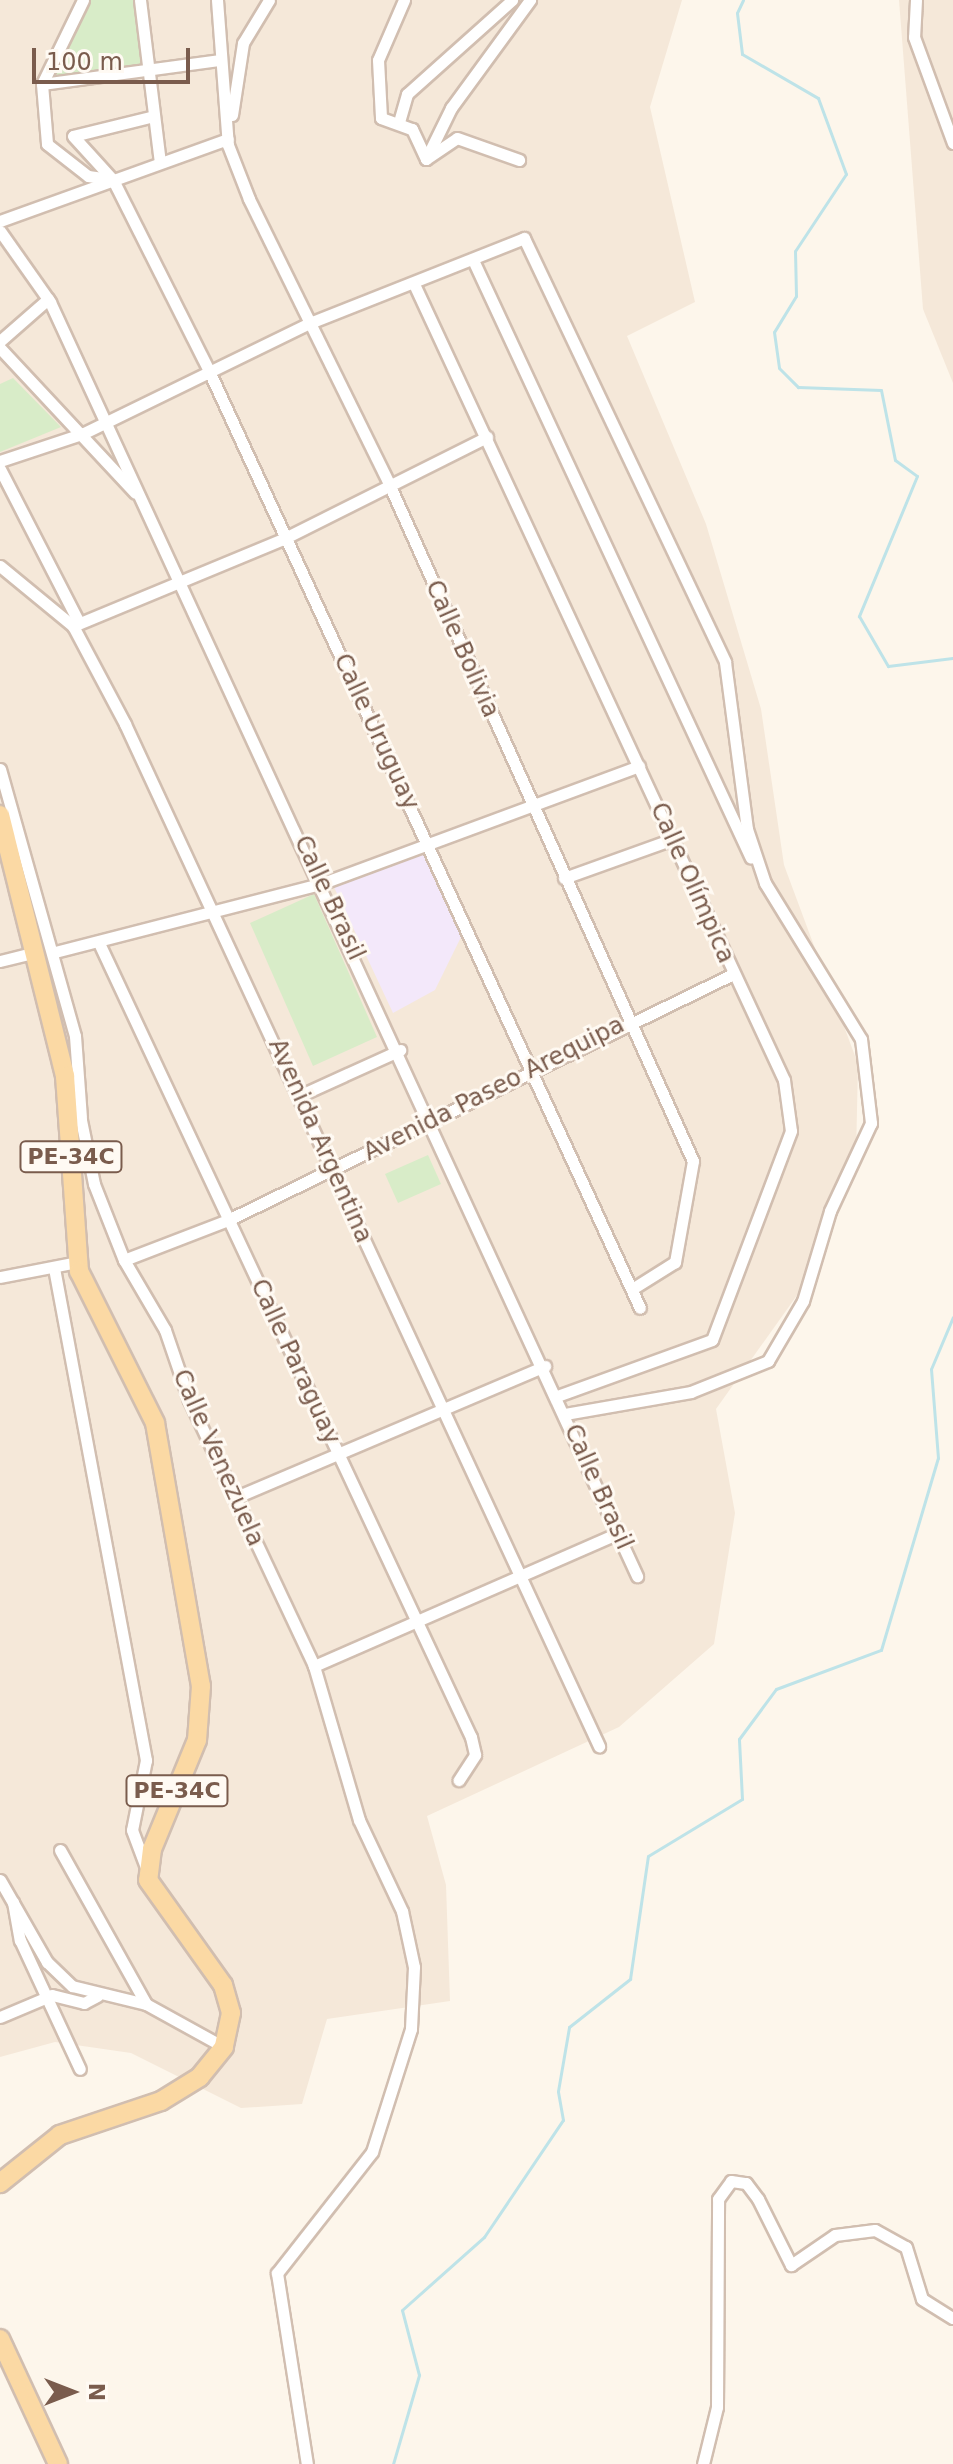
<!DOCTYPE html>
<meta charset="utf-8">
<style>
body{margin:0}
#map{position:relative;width:953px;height:2464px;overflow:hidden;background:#fdf6eb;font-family:"DejaVu Sans",sans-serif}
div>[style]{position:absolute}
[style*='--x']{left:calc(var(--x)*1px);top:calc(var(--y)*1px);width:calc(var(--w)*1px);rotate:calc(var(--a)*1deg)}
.residential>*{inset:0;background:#f5e8d9}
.education>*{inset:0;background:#f3e8fa}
.green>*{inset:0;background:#d8ecc8}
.stream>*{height:3px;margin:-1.5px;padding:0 1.5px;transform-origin:1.5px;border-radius:1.5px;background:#bee3e8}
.roads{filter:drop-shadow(2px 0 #d1beb0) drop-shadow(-2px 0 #d1beb0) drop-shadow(0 2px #d1beb0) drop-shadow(0 -2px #d1beb0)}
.street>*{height:11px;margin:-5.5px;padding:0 5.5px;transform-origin:5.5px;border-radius:5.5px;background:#fff}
.primary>*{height:18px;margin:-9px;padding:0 9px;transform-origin:9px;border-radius:9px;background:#fbd9a4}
span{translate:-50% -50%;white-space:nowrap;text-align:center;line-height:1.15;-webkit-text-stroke:6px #fffaf3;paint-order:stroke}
.shield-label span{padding:2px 6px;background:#fffaf3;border:2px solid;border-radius:6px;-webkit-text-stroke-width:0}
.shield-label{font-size:22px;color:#7a5c4d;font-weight:700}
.street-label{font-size:24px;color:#7a5c4d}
.north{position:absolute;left:32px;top:2352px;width:80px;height:80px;-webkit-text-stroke:6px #fffaf3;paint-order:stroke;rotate:90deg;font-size:22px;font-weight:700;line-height:32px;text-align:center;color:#7a5c4d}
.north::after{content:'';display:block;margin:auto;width:28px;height:36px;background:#7a5c4d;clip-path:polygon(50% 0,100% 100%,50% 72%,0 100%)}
.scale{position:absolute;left:32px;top:48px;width:158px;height:36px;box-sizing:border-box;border:4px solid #7a5c4d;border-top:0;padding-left:10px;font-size:24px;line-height:28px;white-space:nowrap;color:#7a5c4d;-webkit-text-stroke:6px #fffaf3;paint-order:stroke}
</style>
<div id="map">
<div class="residential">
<div style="clip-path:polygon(0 0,682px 0,650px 107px,695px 302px,627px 336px,706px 524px,761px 709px,784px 865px,858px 1064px,856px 1156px,815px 1270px,716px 1409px,735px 1513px,714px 1644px,619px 1727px,427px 1816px,446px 1885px,450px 2001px,327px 2019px,302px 2104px,241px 2108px,131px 2053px,55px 2042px,0 2057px)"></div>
<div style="clip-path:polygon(899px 0,953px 0,953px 383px,923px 309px)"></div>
</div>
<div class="education">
<div style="clip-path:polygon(424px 853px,462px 935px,435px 990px,393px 1013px,333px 885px)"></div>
</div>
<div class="green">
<div style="clip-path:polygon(91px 0,135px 0,143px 66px,49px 78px)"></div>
<div style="clip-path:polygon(13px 378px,61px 427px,0 452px,0 384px)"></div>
<div style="clip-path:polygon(314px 894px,377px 1037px,313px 1066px,250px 923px)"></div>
<div style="clip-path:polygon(428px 1155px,441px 1184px,398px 1203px,385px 1174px)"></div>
</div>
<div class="stream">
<div style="--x:743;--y:0;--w:14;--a:115"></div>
<div style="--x:737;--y:13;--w:41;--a:83"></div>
<div style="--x:742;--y:54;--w:88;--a:30.1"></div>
<div style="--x:818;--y:98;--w:81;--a:69.8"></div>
<div style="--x:846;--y:174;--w:92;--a:123.5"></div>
<div style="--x:795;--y:251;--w:45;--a:88.7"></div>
<div style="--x:796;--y:296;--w:42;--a:121.4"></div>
<div style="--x:774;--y:332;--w:36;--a:82"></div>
<div style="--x:779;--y:368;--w:27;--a:45"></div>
<div style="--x:798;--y:387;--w:83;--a:2.1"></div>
<div style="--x:881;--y:390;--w:71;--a:78.7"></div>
<div style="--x:895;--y:460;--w:27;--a:36"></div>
<div style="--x:917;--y:476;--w:152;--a:112.5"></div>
<div style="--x:859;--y:616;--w:58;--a:59.9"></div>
<div style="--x:888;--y:666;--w:65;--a:-7"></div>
<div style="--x:393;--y:2464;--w:93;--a:-73.7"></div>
<div style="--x:419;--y:2375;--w:67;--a:-104.7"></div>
<div style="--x:402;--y:2310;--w:110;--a:-41.7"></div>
<div style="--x:484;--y:2237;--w:141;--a:-56"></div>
<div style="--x:563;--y:2120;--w:29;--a:-100"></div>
<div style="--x:558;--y:2091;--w:65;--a:-80.2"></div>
<div style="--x:569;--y:2027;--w:78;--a:-38.2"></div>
<div style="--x:630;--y:1979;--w:124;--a:-81.7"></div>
<div style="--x:648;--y:1856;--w:110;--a:-31.2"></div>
<div style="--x:742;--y:1799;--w:60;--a:-92.9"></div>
<div style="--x:739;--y:1739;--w:62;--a:-53.5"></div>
<div style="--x:776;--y:1689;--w:112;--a:-20.4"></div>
<div style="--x:881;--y:1650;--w:200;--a:-73.5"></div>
<div style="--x:938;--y:1458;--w:89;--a:-94.5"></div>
<div style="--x:931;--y:1369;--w:56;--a:-67.1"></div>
</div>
<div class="roads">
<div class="street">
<div style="--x:83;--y:0;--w:93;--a:116"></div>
<div style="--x:42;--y:84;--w:60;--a:85.2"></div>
<div style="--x:47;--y:144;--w:52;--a:38"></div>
<div style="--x:88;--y:176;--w:22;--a:8"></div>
<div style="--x:140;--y:0;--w:163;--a:83"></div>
<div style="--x:217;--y:0;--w:145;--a:85.7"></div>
<div style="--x:228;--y:145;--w:58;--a:68.7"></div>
<div style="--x:249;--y:199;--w:318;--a:63.8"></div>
<div style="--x:389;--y:484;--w:742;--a:65.82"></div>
<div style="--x:693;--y:1161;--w:103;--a:100.1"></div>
<div style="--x:675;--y:1262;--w:51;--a:147.9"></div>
<div style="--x:404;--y:0;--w:65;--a:113.4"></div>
<div style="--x:378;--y:60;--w:58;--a:87"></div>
<div style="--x:381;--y:118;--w:33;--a:20"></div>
<div style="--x:412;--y:129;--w:33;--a:65"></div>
<div style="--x:426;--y:159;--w:37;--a:-34"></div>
<div style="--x:457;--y:138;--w:66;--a:19.5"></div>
<div style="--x:916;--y:0;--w:37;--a:93"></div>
<div style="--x:914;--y:37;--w:113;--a:69.8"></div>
<div style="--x:42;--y:84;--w:180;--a:-7.7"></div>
<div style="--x:232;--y:115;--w:73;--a:-81.3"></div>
<div style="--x:243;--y:43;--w:50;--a:-58.8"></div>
<div style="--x:154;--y:116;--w:83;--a:166.1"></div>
<div style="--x:73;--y:136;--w:59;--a:47.7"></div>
<div style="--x:113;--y:180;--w:214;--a:63.3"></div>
<div style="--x:209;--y:371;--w:1031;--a:65.3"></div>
<div style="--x:399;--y:122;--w:29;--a:-74"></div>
<div style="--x:407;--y:94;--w:141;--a:-41.8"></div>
<div style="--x:426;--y:159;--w:57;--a:-63.9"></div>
<div style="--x:451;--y:108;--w:134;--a:-53.8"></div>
<div style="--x:0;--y:221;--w:242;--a:-19.8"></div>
<div style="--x:0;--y:231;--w:87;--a:54.8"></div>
<div style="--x:50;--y:302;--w:1403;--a:65.26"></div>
<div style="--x:473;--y:260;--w:659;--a:65.07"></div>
<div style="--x:414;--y:284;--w:878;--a:65.07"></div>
<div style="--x:784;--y:1080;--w:51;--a:82.2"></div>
<div style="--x:791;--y:1131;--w:223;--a:110.7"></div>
<div style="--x:712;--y:1340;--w:165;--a:160.1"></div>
<div style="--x:0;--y:341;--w:64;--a:-41.2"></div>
<div style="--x:0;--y:348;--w:198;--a:47"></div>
<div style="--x:0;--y:461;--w:89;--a:-18.4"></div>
<div style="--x:84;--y:433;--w:254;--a:-26"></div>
<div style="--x:312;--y:322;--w:228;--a:-21.6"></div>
<div style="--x:524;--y:238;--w:469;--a:64.6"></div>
<div style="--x:725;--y:662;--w:168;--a:82.5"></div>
<div style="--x:747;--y:829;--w:57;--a:71.6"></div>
<div style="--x:765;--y:883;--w:183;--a:58.4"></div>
<div style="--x:861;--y:1039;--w:85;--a:83.2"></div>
<div style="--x:871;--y:1123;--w:97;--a:115"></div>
<div style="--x:830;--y:1211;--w:94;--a:106.7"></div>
<div style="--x:803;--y:1301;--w:69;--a:120.3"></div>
<div style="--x:768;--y:1361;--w:83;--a:158.1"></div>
<div style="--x:691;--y:1392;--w:128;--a:170.1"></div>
<div style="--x:0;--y:469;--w:173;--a:62.8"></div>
<div style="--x:0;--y:566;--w:94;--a:39.4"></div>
<div style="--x:73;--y:626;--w:111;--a:62"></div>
<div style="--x:125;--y:724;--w:1127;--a:65.12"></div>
<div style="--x:73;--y:626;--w:230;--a:-22.5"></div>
<div style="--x:285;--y:538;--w:226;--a:-26.6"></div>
<div style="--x:0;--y:769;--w:277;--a:74.3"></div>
<div style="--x:75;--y:1036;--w:81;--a:85.8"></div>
<div style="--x:564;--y:878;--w:116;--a:-19.7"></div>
<div style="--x:99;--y:943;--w:877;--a:64.9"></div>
<div style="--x:471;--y:1737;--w:18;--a:77"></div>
<div style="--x:475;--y:1755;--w:30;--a:123"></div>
<div style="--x:55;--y:952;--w:277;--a:-14.4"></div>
<div style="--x:323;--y:883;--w:337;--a:-20.3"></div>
<div style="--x:0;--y:961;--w:37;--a:-14"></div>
<div style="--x:301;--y:1095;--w:109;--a:-24.4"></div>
<div style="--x:68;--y:1102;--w:22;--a:54"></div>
<div style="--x:81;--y:1120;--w:65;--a:78.5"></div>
<div style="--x:94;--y:1184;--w:82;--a:68.5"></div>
<div style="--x:124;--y:1260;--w:81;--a:59.6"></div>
<div style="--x:165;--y:1330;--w:74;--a:71.1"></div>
<div style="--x:189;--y:1400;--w:294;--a:64.8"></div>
<div style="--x:314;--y:1666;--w:160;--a:73.7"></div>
<div style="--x:359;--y:1820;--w:101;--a:64.7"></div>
<div style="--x:402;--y:1911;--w:57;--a:77.9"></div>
<div style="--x:414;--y:1967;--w:62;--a:92.8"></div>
<div style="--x:411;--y:2029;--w:129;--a:107.6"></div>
<div style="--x:372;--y:2152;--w:154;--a:128.1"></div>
<div style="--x:277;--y:2273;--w:193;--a:81.1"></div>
<div style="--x:124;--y:1260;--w:111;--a:-21"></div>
<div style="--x:228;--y:1220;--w:562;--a:-25.97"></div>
<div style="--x:54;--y:1268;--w:501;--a:79.41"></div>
<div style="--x:146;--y:1760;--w:71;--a:101.3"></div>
<div style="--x:132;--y:1830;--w:43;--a:69.4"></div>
<div style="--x:0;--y:1277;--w:78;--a:-11"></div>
<div style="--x:234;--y:1498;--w:338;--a:-23"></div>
<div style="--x:314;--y:1666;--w:332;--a:-23.6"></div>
<div style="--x:60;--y:1850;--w:176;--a:60.8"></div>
<div style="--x:0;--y:1880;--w:95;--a:60.2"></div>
<div style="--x:47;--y:1962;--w:35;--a:44"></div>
<div style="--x:72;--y:1986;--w:76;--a:13.7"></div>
<div style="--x:146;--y:2004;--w:89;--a:28.9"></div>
<div style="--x:13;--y:1902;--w:39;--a:80"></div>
<div style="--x:20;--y:1940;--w:142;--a:65.1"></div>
<div style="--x:0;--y:2017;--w:56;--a:-22.9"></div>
<div style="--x:52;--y:1995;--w:33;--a:14"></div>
<div style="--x:84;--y:2003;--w:15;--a:-28"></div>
<div style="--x:703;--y:2464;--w:59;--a:-76.2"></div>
<div style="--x:717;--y:2407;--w:208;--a:-89.7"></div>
<div style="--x:718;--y:2199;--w:22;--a:-54"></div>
<div style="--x:731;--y:2181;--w:15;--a:8"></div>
<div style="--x:746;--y:2183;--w:20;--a:53"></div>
<div style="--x:758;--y:2199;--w:74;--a:63.4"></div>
<div style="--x:791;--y:2265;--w:53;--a:-34.3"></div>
<div style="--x:835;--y:2235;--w:40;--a:-7.1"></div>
<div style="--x:875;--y:2230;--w:35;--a:29"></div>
<div style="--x:906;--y:2247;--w:54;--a:72.9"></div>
<div style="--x:922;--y:2299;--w:36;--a:32"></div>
</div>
<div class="primary">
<div style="--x:0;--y:815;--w:269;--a:76"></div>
<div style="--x:65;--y:1076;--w:196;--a:85.9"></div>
<div style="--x:79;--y:1271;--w:170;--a:63.4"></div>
<div style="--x:155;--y:1423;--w:267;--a:80.1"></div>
<div style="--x:201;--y:1686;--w:54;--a:94.2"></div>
<div style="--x:197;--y:1740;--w:118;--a:112.4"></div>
<div style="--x:152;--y:1849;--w:31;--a:97"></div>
<div style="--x:148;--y:1880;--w:129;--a:54.5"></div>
<div style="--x:223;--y:1985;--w:29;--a:74"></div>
<div style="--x:231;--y:2013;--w:35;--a:102"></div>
<div style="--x:224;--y:2047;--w:38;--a:129"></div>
<div style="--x:200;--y:2077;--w:46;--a:148.4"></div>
<div style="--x:161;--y:2101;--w:107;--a:161.4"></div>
<div style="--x:60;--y:2135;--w:77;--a:141.3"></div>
<div style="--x:0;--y:2339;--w:138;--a:65.1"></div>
</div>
</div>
<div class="shield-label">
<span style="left:71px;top:1157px">PE-34C</span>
<span style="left:177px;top:1791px">PE-34C</span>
</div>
<div class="street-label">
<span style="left:462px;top:649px;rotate:66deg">Calle Bolivia</span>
<span style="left:376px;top:732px;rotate:65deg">Calle Uruguay</span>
<span style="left:692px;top:883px;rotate:66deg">Calle Olímpica</span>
<span style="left:329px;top:898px;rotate:65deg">Calle Brasil</span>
<span style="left:494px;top:1089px;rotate:-27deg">Avenida Paseo Arequipa</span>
<span style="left:320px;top:1141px;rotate:66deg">Avenida Argentina</span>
<span style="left:295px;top:1362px;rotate:65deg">Calle Paraguay</span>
<span style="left:218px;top:1458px;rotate:66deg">Calle Venezuela</span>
<span style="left:598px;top:1487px;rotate:66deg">Calle Brasil</span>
</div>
<div class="north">N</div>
<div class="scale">100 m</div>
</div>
